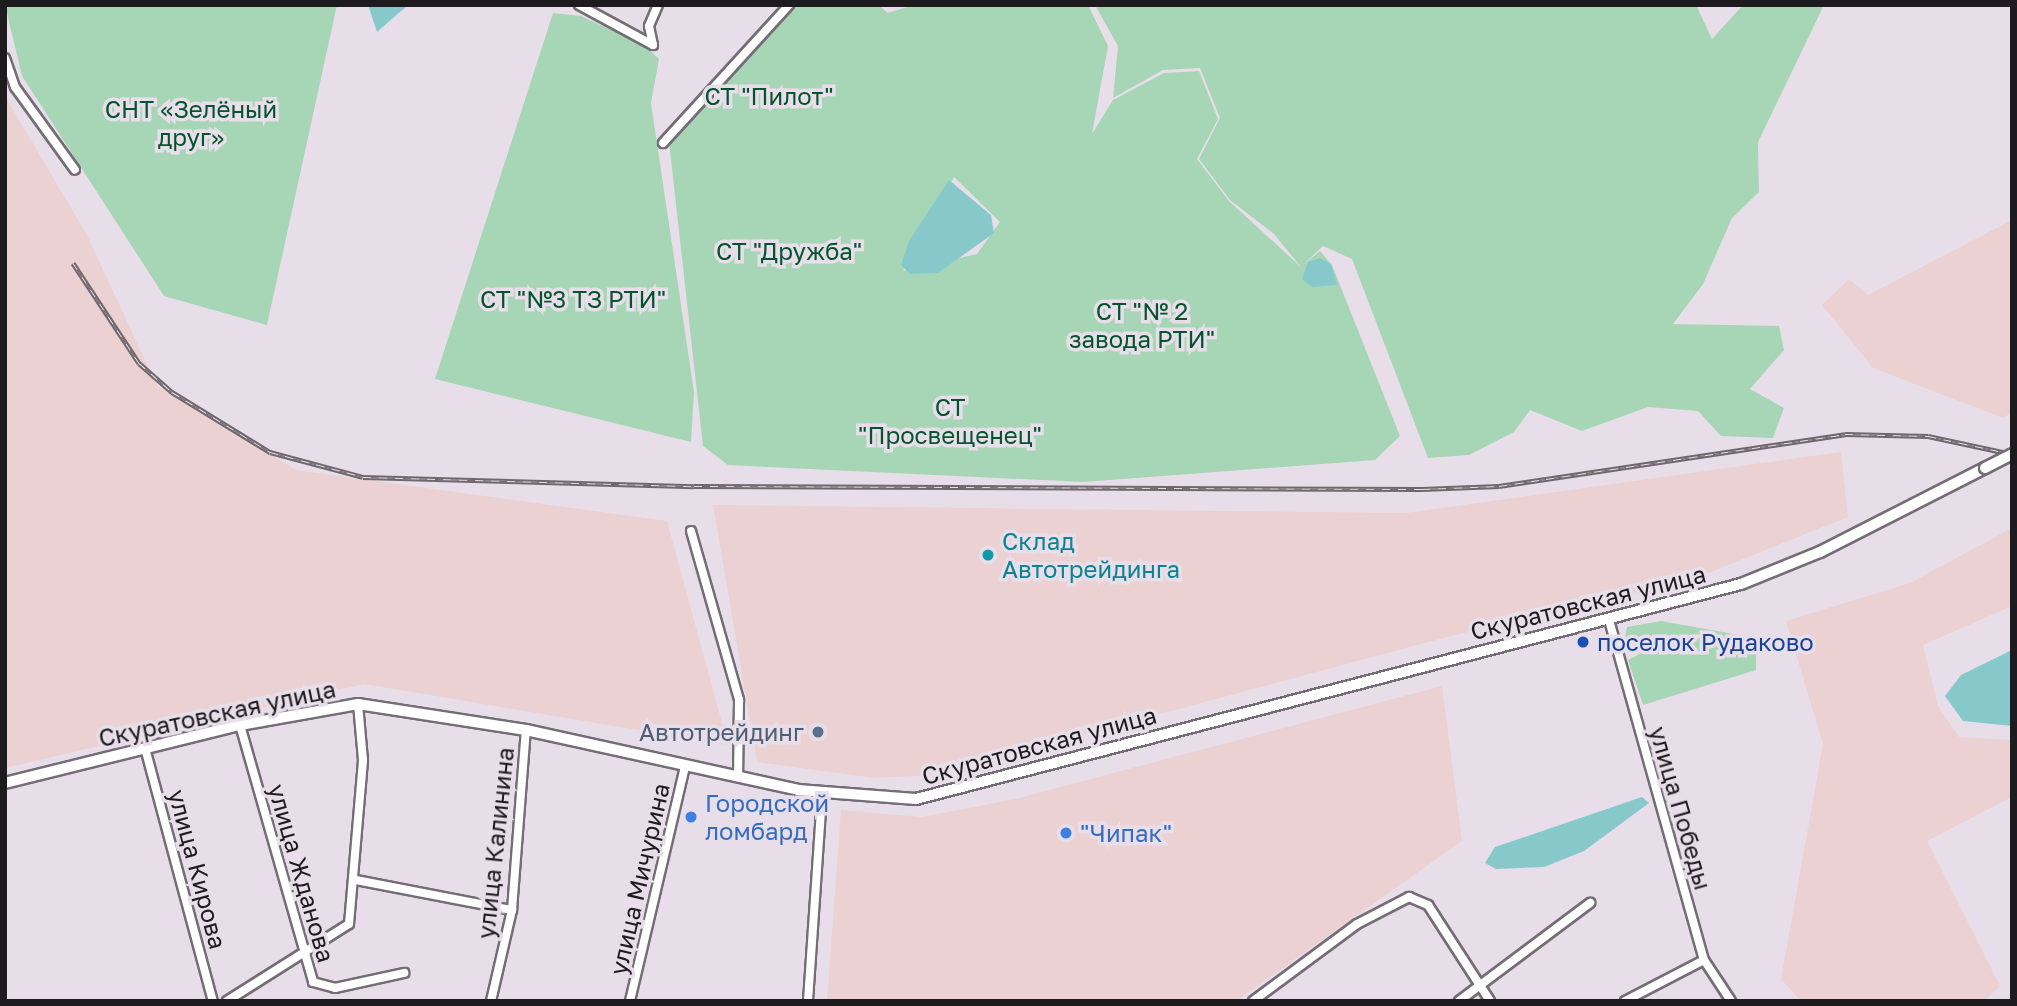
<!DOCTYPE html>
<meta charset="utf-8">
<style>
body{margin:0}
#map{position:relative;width:2017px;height:1006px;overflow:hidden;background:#e8dee9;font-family:"Golos Text",sans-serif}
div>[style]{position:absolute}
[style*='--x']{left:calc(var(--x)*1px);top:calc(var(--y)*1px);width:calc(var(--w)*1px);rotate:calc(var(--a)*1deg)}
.industrial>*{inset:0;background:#ebd1d2}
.green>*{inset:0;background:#a7d6b6}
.water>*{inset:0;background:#87c9cb}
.roads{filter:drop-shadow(2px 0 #756d76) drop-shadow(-2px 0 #756d76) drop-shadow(0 2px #756d76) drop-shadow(0 -2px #756d76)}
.minor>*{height:8px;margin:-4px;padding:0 4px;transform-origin:4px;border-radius:4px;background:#fff}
.tertiary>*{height:10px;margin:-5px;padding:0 5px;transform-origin:5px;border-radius:5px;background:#fff}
.rail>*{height:5px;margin-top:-2.5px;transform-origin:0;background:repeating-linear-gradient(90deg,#e8dee9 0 8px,#6e686e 0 16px);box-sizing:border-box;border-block:2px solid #6e686e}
.bridges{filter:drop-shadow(2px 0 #756d76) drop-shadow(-2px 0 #756d76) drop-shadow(0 2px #756d76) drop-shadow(0 -2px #756d76)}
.tertiary-bridge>*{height:10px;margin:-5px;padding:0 5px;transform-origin:5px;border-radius:5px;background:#fff}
.dots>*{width:19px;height:19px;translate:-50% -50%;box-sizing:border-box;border:4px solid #e8dee9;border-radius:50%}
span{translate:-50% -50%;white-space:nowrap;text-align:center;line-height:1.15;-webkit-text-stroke:7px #e8dee9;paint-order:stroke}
.park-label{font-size:24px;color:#04552e}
.culture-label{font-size:24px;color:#0d838f}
.left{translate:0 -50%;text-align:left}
.street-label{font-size:24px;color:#1e1b1e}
.transit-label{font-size:24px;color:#164399}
.service-label{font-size:24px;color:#4e5e75}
.right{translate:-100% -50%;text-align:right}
.shop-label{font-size:24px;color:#366cbe}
.frame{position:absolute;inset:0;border:7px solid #1e1b1e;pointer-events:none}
</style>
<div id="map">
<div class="industrial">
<div style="clip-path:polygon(5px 96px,87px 235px,157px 386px,296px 470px,667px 521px,728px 745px,364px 684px,5px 768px)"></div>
<div style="clip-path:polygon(2012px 220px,2012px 412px,2003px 418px,1873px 368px,1822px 305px,1849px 279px,1868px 295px)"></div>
<div style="clip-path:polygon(1841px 452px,1848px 517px,1696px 578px,1451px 636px,932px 775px,875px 778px,757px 762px,713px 505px,1406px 513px)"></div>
<div style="clip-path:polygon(2012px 528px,2012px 606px,1923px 645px,1938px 706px,1959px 737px,2012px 740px,2012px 797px,1927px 841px,2000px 986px,1984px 1001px,1801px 1001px,1781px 979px,1823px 744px,1786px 621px,1910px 583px)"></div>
<div style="clip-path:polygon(1442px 686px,1462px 841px,1236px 1001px,827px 1001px,841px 810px,922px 817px,1015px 799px)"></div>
</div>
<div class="green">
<div style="clip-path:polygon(5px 5px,337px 5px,267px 325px,164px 296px,22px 76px)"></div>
<div style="clip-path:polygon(evenodd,792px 5px,878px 5px,888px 13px,913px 5px,1088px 5px,1108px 46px,1092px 134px,1113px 100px,1164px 73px,1199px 71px,1218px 119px,1197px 159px,1229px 201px,1301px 267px,1274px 234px,1230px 200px,1199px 159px,1220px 118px,1200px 68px,1163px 70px,1113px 98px,1118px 46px,1095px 5px,1696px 5px,1712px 39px,1743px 5px,1824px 5px,1758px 142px,1759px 192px,1732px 218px,1703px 284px,1673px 324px,1779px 326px,1784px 350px,1750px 389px,1784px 408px,1773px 438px,1721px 436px,1698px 411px,1648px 407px,1582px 431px,1530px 410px,1514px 432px,1469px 455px,1428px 458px,1352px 259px,1323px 246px,1303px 265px,1320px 251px,1332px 265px,1400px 436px,1375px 460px,1083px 482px,728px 465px,703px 446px,669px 142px,792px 5px,954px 177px,1000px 222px,977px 254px,903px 271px,954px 177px)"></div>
<div style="clip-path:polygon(553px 13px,581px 16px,644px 45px,659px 59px,651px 103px,694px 392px,691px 442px,435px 379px)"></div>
<div style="clip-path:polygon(1661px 621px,1756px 638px,1756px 670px,1643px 705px,1628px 660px,1674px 636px,1625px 638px,1627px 627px)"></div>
</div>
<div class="water">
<div style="clip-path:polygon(368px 5px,408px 5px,377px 32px)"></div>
<div style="clip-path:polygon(949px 180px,991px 215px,994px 233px,938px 273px,910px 274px,901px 265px,909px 241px)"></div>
<div style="clip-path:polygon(1320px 258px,1331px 264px,1337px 285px,1312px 287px,1302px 279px,1308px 262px)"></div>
<div style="clip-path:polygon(2012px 650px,2012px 726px,1963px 721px,1945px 696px,1961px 675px)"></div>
<div style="clip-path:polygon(1642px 797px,1649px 803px,1584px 851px,1544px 867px,1496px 869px,1485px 863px,1495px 847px)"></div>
</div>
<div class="roads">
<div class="minor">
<div style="--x:579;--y:5;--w:84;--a:28.4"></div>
<div style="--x:653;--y:45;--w:19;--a:-102"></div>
<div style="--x:649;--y:26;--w:23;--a:-67"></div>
<div style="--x:5;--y:58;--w:31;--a:71"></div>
<div style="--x:15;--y:87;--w:102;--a:54.1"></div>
<div style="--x:663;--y:143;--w:187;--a:-47.6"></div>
<div style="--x:691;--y:531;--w:176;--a:74.1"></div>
<div style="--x:739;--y:700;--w:77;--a:90.7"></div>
<div style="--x:1609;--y:620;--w:353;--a:74.4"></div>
<div style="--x:1704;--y:960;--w:49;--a:56.6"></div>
<div style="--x:240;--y:725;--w:267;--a:74.1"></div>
<div style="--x:313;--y:982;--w:23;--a:15"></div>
<div style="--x:335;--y:988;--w:71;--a:-12.3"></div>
<div style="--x:145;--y:748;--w:262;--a:75"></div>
<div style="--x:356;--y:880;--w:159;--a:10.9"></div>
<div style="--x:227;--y:1001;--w:144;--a:-32.3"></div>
<div style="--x:349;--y:924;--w:165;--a:-85.1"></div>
<div style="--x:363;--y:760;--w:56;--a:-95.1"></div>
<div style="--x:491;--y:1001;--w:93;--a:-77"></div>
<div style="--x:512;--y:910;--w:181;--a:-85.6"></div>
<div style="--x:630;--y:1001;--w:241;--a:-76.8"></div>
<div style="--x:808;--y:1001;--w:208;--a:-86.1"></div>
<div style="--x:1253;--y:1001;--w:129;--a:-36.5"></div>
<div style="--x:1357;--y:924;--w:59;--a:-27.4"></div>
<div style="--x:1409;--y:897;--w:21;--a:23"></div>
<div style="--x:1428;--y:905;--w:114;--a:57.1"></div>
<div style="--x:1459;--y:1001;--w:164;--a:-36.8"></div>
<div style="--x:1625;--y:1001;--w:89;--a:-27.4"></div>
</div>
<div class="tertiary">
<div style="--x:5;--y:783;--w:242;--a:-13.9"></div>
<div style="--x:240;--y:725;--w:120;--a:-10.1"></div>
<div style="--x:358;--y:704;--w:170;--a:8.8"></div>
<div style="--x:526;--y:730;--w:279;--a:12.4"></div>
<div style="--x:798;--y:790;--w:118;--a:4.4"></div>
<div style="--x:916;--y:799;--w:853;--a:-14.61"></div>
<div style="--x:1741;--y:584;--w:85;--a:-22.1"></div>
<div style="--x:1820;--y:552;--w:185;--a:-27"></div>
</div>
</div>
<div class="rail">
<div style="--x:73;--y:263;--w:120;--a:56.6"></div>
<div style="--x:139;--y:363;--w:44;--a:41.3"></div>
<div style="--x:172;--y:392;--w:115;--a:31.5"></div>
<div style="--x:270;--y:452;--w:96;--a:15"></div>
<div style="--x:363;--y:477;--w:331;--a:1.6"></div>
<div style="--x:694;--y:486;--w:728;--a:0.24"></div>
<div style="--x:1422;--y:489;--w:77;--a:-2.2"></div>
<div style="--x:1499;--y:486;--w:350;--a:-8.5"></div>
<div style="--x:1845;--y:434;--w:83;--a:1.4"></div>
<div style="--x:1928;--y:436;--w:86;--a:12.1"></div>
</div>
<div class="bridges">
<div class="tertiary-bridge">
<div style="--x:1985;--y:468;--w:30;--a:-27"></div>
</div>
</div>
<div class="dots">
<div style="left:988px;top:555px;background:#0f9aa8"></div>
<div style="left:1583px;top:642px;background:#1a4fb4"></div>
<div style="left:818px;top:732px;background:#5c6f8a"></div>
<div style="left:691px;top:817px;background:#3f7fe0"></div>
<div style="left:1066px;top:833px;background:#3f7fe0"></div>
</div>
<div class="park-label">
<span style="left:769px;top:96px">СТ "Пилот"</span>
<span style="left:191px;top:123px">СНТ «Зелёный<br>друг»</span>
<span style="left:789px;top:251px">СТ "Дружба"</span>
<span style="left:573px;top:299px">СТ "№3 ТЗ РТИ"</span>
<span style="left:1142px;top:325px">СТ "№ 2<br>завода РТИ"</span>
<span style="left:950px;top:421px">СТ<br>"Просвещенец"</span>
</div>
<div class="culture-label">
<span class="left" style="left:1002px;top:555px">Склад<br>Автотрейдинга</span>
</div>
<div class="street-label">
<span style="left:1588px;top:602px;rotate:-14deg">Скуратовская улица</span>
<span style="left:217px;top:713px;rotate:-12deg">Скуратовская улица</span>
<span style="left:1039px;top:745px;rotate:-15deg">Скуратовская улица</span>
<span style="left:1681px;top:808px;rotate:74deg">улица Победы</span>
<span style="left:495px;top:843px;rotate:-84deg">улица Калинина</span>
<span style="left:198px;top:869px;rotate:75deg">улица Кирова</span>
<span style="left:302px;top:873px;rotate:74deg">улица Жданова</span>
<span style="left:639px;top:879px;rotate:-77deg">улица Мичурина</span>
</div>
<div class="transit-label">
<span class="left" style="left:1597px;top:642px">поселок Рудаково</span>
</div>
<div class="service-label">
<span class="right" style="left:804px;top:732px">Автотрейдинг</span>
</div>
<div class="shop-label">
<span class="left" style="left:705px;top:817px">Городской<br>ломбард</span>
<span class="left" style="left:1080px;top:833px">"Чипак"</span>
</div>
<div class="frame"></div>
</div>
